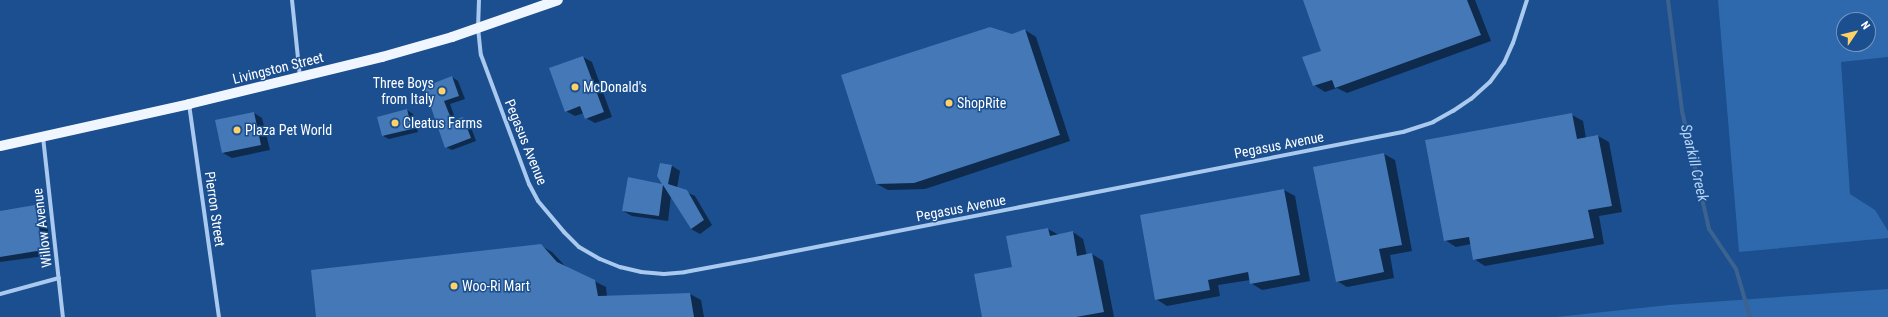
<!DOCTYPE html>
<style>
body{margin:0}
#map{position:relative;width:1888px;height:317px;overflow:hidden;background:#1b4f8f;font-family:"Roboto Condensed",sans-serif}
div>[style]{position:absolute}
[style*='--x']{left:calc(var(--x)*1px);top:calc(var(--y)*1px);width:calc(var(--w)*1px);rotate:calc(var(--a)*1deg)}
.green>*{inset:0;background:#2e69ad}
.shadow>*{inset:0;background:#0007}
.stream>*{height:4px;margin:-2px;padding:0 2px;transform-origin:2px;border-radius:2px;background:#3c6290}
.building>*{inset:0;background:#4478b7}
.minor>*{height:4px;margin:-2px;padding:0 2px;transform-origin:2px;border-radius:2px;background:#a9c9ee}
.primary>*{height:10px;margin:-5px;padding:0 5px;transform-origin:5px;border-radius:5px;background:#f0f6ff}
.dots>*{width:11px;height:11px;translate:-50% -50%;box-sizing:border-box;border:2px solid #1b4f8f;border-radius:50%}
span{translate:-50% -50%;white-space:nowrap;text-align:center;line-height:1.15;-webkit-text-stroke:3px #1b4f8f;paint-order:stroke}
.street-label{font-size:14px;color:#fff}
.poi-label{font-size:14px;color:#fff}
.right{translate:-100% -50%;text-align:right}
.left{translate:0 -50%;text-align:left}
.water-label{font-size:15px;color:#b5d3f5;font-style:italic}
.north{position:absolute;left:1836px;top:12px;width:40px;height:40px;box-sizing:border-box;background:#1b4f8f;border:1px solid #7695bc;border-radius:50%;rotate:55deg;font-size:11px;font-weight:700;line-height:16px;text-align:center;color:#fff}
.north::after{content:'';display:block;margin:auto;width:14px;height:18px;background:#ffd166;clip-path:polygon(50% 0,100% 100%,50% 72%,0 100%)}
</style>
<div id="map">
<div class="green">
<div style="clip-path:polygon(evenodd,1718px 0,1888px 0,1888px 57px,1841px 62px,1850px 194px,1875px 210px,1888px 231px,1888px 238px,1739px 252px,1718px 0,1844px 20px,1868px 20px,1868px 44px,1844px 44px,1844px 20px)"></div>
<div style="clip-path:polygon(1888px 289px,1888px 317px,1556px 317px,1669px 305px)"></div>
</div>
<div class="shadow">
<div style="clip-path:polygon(1304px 0,1475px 0,1491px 41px,1347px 93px,1337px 88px,1325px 92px,1314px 85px,1322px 51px)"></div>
<div style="clip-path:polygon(1025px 30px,1036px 37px,1070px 141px,925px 189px,888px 190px,877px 184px,1012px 35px)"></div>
<div style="clip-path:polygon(583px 57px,592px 62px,612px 117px,595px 123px,586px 118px,584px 113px,575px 116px,566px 111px)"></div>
<div style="clip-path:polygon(452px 77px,458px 81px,465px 99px,450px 104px,456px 121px,463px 118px,469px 122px,476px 141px,452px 150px,446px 147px,425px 87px)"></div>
<div style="clip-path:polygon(407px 110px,413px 114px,418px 132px,389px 139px,383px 136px)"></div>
<div style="clip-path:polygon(254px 113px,262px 118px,270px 150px,232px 158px,223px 153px,216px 121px)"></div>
<div style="clip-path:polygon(1572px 115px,1583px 121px,1586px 138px,1598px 136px,1609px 142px,1622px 212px,1599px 216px,1604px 244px,1485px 266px,1474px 259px,1471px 244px,1456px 247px,1445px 240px)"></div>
<div style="clip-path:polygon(1384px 154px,1395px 160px,1412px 251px,1390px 255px,1394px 278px,1347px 287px,1337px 281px)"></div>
<div style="clip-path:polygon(661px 164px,672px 166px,680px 171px,677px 188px,695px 196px,712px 225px,700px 234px,691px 229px,671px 196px,668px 221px,632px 216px,623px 211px,629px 178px,664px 185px)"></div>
<div style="clip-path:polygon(1284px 190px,1295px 196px,1310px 281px,1262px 290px,1251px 283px,1250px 280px,1218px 285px,1220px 296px,1167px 306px,1156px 299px)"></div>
<div style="clip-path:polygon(35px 206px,45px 212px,52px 255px,0 262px,0 212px)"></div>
<div style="clip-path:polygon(1048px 229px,1059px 235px,1073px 232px,1083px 239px,1087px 256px,1092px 254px,1103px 261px,1114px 317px,983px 317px,1013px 268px,1007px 237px)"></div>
<div style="clip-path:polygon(540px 245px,552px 252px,566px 267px,606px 287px,607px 297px,690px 294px,701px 300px,704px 317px,317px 317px)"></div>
</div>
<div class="stream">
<div style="--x:1668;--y:0;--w:112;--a:82.8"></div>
<div style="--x:1682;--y:111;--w:121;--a:77.1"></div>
<div style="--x:1709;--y:229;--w:48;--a:56"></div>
<div style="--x:1736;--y:269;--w:50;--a:73.7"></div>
</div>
<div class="building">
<div style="clip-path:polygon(1303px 0,1467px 0,1481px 35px,1335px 88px,1332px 80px,1313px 86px,1302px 57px,1321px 51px)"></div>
<div style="clip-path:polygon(990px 27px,1012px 34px,1025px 29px,1060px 135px,914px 183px,876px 184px,841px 75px)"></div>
<div style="clip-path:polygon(583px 56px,604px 112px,585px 119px,580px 106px,565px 112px,549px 68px)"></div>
<div style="clip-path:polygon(452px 76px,459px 96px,444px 101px,452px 121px,463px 117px,471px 138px,445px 148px,424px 87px)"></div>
<div style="clip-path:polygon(407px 109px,412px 129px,382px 136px,377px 117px)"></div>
<div style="clip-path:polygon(254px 112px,261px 145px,222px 153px,215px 120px)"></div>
<div style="clip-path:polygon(1572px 113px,1577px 139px,1598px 135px,1612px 206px,1588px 210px,1594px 238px,1473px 260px,1469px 237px,1444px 241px,1425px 140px)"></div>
<div style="clip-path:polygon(1384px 153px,1402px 245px,1379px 249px,1384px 272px,1336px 282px,1313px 167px)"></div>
<div style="clip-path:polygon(660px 163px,672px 165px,668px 184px,687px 190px,704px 220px,691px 229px,663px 185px,659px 216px,622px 211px,628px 177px,662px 184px,657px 176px)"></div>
<div style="clip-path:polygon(1284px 189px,1300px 275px,1250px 284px,1248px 272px,1208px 280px,1210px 290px,1155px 300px,1140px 215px)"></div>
<div style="clip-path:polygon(35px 205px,43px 250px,0 257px,0 211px)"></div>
<div style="clip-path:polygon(1048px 228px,1050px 236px,1073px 231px,1077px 256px,1092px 253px,1104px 312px,1076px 317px,982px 317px,974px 274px,1012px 267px,1006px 236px)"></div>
<div style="clip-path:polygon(541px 244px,557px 262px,595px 280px,598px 296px,690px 293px,694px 317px,316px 317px,311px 270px)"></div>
</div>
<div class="minor">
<div style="--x:292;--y:0;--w:77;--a:84.1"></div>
<div style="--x:479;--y:0;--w:28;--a:92"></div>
<div style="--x:478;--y:28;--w:27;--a:84"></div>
<div style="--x:481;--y:55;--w:138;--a:69.6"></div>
<div style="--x:529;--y:184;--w:19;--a:62"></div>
<div style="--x:538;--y:201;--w:40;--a:50"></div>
<div style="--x:564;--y:232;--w:21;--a:45"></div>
<div style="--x:579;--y:247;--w:24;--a:30"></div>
<div style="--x:600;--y:259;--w:22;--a:22"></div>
<div style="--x:620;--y:267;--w:22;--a:13"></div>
<div style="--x:641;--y:272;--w:23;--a:5"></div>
<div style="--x:664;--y:274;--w:21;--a:-5"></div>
<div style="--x:685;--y:272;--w:66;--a:-10.5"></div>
<div style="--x:750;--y:260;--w:665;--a:-11.09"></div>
<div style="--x:1403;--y:132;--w:32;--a:-18"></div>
<div style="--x:1433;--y:122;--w:23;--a:-29"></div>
<div style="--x:1453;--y:111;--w:22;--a:-34"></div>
<div style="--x:1471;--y:99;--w:25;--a:-42"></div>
<div style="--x:1490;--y:82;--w:24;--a:-54"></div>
<div style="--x:1504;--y:63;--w:22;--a:-66"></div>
<div style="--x:1513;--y:43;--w:45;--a:-72"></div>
<div style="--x:189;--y:104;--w:215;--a:82"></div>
<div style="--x:43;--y:137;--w:181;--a:83.7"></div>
<div style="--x:0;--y:294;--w:61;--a:-15.2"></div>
</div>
<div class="primary">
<div style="--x:0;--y:146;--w:194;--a:-12.5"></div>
<div style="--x:189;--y:104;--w:199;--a:-13.7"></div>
<div style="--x:382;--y:57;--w:73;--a:-15.9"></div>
<div style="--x:452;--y:37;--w:112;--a:-19.2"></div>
</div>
<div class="dots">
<div style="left:575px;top:87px;background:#ffd166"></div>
<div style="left:442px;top:91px;background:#ffd166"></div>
<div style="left:949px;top:103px;background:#ffd166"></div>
<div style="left:395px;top:123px;background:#ffd166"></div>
<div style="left:237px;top:130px;background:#ffd166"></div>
<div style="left:454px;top:286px;background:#ffd166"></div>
</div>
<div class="street-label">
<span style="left:278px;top:68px;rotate:-14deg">Livingston Street</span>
<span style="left:526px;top:142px;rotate:68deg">Pegasus Avenue</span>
<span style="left:1279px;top:145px;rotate:-11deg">Pegasus Avenue</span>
<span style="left:961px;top:208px;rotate:-11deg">Pegasus Avenue</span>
<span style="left:215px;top:209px;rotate:82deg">Pierron Street</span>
<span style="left:42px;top:228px;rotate:-97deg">Willow Avenue</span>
</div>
<div class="poi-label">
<span class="right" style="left:434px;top:91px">Three Boys<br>from Italy</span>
<span class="left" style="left:583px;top:87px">McDonald's</span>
<span class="left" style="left:957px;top:103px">ShopRite</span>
<span class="left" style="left:403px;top:123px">Cleatus Farms</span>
<span class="left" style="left:245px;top:130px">Plaza Pet World</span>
<span class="left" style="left:462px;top:286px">Woo-Ri Mart</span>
</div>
<div class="water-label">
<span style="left:1694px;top:163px;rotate:77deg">Sparkill Creek</span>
</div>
<div class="north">N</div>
</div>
